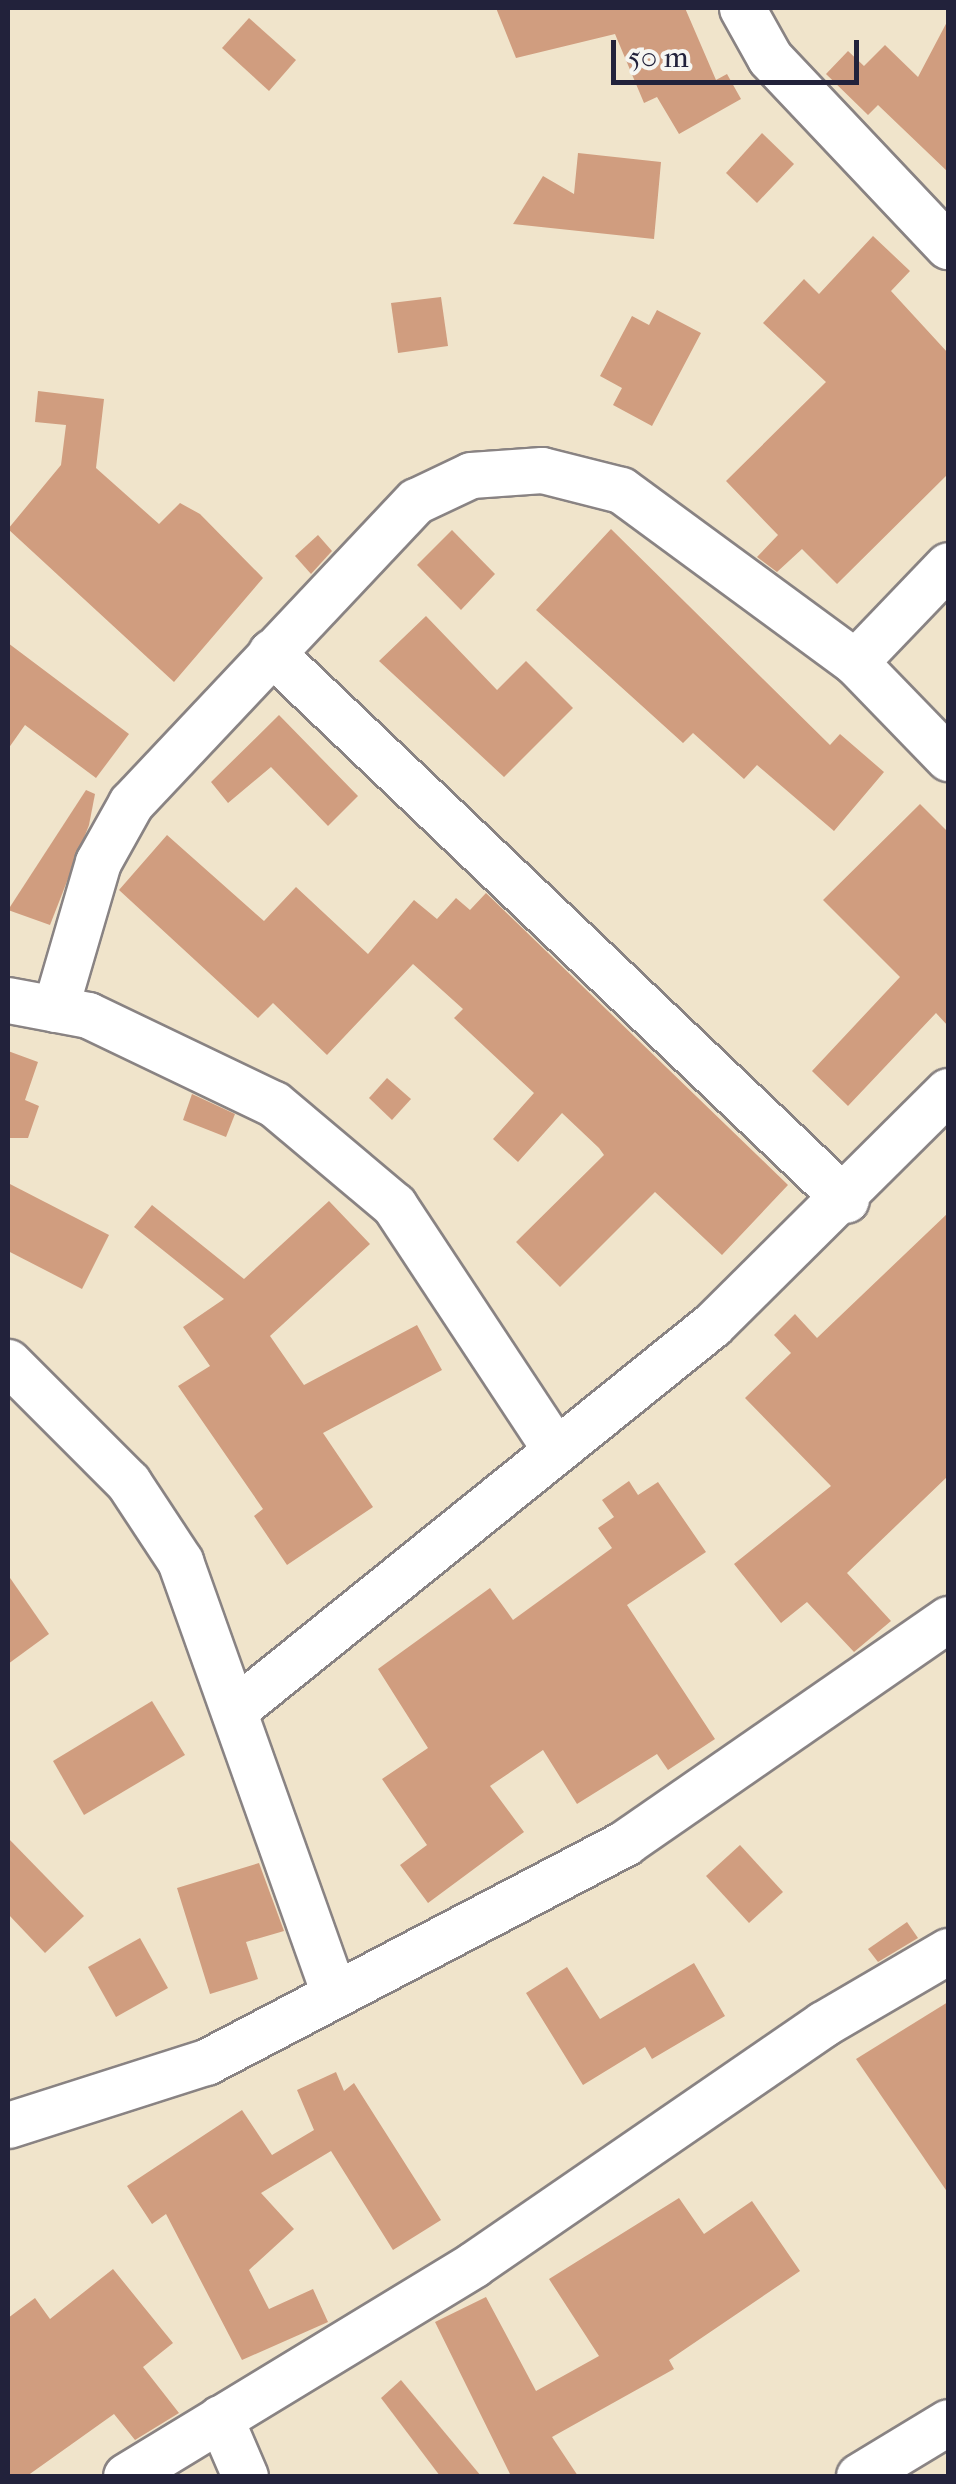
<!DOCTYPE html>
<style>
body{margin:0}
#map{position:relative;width:956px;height:2484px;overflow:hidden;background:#f0e4cb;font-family:"IM FELL French Canon",serif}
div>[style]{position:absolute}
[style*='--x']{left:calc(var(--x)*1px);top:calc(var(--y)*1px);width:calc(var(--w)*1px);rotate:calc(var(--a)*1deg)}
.building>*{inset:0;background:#d09d7f}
.roads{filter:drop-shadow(2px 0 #898383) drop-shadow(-2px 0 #898383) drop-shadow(0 2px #898383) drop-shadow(0 -2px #898383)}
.minor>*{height:45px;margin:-22.5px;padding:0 22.5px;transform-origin:22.5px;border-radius:22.5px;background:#fff}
span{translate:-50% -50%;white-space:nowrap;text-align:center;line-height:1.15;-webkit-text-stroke:8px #f6f6f2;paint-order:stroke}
.frame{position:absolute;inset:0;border:10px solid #22223b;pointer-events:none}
.scale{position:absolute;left:611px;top:40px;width:248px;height:45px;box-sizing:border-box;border:5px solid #22223b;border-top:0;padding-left:12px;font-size:30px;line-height:35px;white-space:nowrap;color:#22223b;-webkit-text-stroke:8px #f6f6f2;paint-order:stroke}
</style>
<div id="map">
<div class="building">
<div style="clip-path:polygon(496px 8px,685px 8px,716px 80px,727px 74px,741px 99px,679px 134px,657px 97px,644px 103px,615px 34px,516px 58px)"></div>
<div style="clip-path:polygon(249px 18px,296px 60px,269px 91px,222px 48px)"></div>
<div style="clip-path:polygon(948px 20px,948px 172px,878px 105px,868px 115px,826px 74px,848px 51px,864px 66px,885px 45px,918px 77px)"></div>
<div style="clip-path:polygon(762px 133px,794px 164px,757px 203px,726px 173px)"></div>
<div style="clip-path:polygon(578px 153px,661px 162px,654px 239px,513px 224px,543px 176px,574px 194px)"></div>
<div style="clip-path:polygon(873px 236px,910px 271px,891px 291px,948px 353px,948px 474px,837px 584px,802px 549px,777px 572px,757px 557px,778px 535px,726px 481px,826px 382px,763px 323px,804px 279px,819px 294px)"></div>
<div style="clip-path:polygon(441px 297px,448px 346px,398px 353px,391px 303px)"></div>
<div style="clip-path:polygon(657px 310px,701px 333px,652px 426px,613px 405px,622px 388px,600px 376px,632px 316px,649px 325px)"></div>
<div style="clip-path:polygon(38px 391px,104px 399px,96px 468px,159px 524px,180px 503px,200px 514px,263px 578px,174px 682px,8px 529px,61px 465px,66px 425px,35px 422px)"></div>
<div style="clip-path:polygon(611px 529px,830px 745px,840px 734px,884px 772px,834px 831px,757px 765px,744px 779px,693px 733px,683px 743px,536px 610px)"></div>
<div style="clip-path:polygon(452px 530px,495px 574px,461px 610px,417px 565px)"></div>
<div style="clip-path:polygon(318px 535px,332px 551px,311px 574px,295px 556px)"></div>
<div style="clip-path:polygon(426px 616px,497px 690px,526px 661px,573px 708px,504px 777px,379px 661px)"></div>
<div style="clip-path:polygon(8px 643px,129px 734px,96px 778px,25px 725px,8px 749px)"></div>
<div style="clip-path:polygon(279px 715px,358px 796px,328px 826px,271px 767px,228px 803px,211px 782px)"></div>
<div style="clip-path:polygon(86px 790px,95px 794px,89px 825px,50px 925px,8px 910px)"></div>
<div style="clip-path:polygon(920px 804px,948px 832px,948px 1026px,936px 1013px,848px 1106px,812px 1071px,900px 977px,823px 900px)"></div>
<div style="clip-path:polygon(167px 835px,264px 921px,296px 887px,368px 954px,414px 900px,437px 919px,456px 898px,470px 910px,486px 893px,788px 1185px,722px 1255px,655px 1192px,560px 1287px,516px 1242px,604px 1155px,599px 1148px,562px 1113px,518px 1162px,493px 1139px,534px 1093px,454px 1018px,463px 1009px,413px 964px,327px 1055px,273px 1003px,258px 1018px,119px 890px)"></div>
<div style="clip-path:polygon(8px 1051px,38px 1062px,25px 1100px,39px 1106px,28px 1138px,8px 1138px)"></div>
<div style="clip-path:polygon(387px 1078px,411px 1099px,392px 1120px,369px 1098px)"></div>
<div style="clip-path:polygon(192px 1094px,235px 1114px,226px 1137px,183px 1120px)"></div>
<div style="clip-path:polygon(8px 1183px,109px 1235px,82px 1289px,8px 1251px)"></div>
<div style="clip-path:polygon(329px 1201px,370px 1244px,270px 1336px,304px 1385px,417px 1325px,442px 1370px,323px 1433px,373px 1507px,287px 1565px,254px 1516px,263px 1509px,178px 1386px,210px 1366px,183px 1327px,224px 1299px,134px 1227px,152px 1205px,244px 1279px)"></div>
<div style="clip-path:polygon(948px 1213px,948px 1476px,847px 1573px,891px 1621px,854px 1652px,807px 1602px,781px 1623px,734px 1564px,831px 1486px,745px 1398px,791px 1353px,774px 1335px,795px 1314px,817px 1338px)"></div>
<div style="clip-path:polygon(629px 1481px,638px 1495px,658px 1482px,706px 1552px,627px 1605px,715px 1739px,668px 1770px,657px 1754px,577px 1804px,543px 1750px,490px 1786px,524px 1832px,428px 1903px,400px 1865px,427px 1845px,382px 1779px,428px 1748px,378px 1669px,490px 1588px,513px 1620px,612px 1548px,598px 1528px,614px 1517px,602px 1500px)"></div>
<div style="clip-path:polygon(8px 1575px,49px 1634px,8px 1664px)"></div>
<div style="clip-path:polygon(152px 1701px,185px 1755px,84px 1815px,53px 1761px)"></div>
<div style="clip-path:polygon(8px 1838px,84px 1916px,45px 1953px,8px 1914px)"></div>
<div style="clip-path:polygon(740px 1845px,783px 1892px,749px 1923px,706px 1876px)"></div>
<div style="clip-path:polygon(259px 1863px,284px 1931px,246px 1942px,258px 1979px,210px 1994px,177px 1888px)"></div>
<div style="clip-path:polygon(907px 1922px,918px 1938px,878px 1962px,868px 1949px)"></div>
<div style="clip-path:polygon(140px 1938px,168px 1988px,116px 2017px,88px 1967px)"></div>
<div style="clip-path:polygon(694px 1963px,725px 2016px,652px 2059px,645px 2047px,583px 2085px,526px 1993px,567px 1967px,600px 2019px)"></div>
<div style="clip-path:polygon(948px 2002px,948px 2193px,856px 2059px)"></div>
<div style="clip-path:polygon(336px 2072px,344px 2091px,354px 2083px,441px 2220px,393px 2250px,331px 2151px,261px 2193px,294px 2229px,249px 2270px,269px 2309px,313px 2289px,328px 2322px,242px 2360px,166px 2214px,152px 2224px,127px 2186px,242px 2110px,272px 2155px,314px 2130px,297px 2090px)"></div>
<div style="clip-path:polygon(679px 2198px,704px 2234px,752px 2201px,800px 2271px,669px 2360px,674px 2369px,552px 2437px,578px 2476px,511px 2476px,435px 2322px,486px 2297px,536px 2391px,599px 2356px,549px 2279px)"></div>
<div style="clip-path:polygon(113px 2269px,173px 2343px,143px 2367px,179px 2413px,135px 2440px,114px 2414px,27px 2476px,8px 2476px,8px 2318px,35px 2298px,50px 2319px)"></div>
<div style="clip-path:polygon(401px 2380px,481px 2476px,440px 2476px,381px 2398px)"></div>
</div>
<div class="roads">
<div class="minor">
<div style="--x:742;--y:8;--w:57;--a:60.8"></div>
<div style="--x:770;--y:58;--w:259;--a:46.6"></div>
<div style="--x:271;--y:652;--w:794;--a:43.62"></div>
<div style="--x:855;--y:662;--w:134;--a:-46.2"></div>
<div style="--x:8;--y:1000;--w:81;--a:10.6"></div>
<div style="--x:88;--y:1015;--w:206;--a:25.6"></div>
<div style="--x:274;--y:1104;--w:157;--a:40.1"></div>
<div style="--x:394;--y:1205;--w:287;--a:56.6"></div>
<div style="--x:55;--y:1009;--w:153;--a:-73.7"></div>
<div style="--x:98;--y:862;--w:68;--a:-60.8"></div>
<div style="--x:131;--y:803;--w:415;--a:-46.7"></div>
<div style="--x:416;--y:501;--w:61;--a:-25.3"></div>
<div style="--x:471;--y:475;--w:71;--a:-4"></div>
<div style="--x:542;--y:470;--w:81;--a:14.2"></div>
<div style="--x:621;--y:490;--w:290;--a:36.3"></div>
<div style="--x:855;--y:662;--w:134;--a:45.9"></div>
<div style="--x:8;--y:1362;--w:170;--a:45"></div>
<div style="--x:128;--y:1482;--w:95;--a:56.6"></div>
<div style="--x:180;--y:1561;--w:456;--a:70.4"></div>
<div style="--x:238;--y:1707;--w:609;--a:-38.87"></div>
<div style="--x:712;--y:1325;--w:332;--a:-44.8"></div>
<div style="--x:8;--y:2125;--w:208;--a:-17.7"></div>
<div style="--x:206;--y:2062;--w:474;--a:-27.6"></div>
<div style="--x:626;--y:1842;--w:392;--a:-34.7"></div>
<div style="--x:220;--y:2418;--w:63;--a:66.7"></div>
<div style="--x:126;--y:2476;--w:407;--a:-31.3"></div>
<div style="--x:474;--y:2264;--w:424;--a:-34.5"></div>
<div style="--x:823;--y:2024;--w:145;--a:-30.3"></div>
<div style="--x:859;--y:2476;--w:104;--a:-31.2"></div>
</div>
</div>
<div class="frame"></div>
<div class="scale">50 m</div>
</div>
